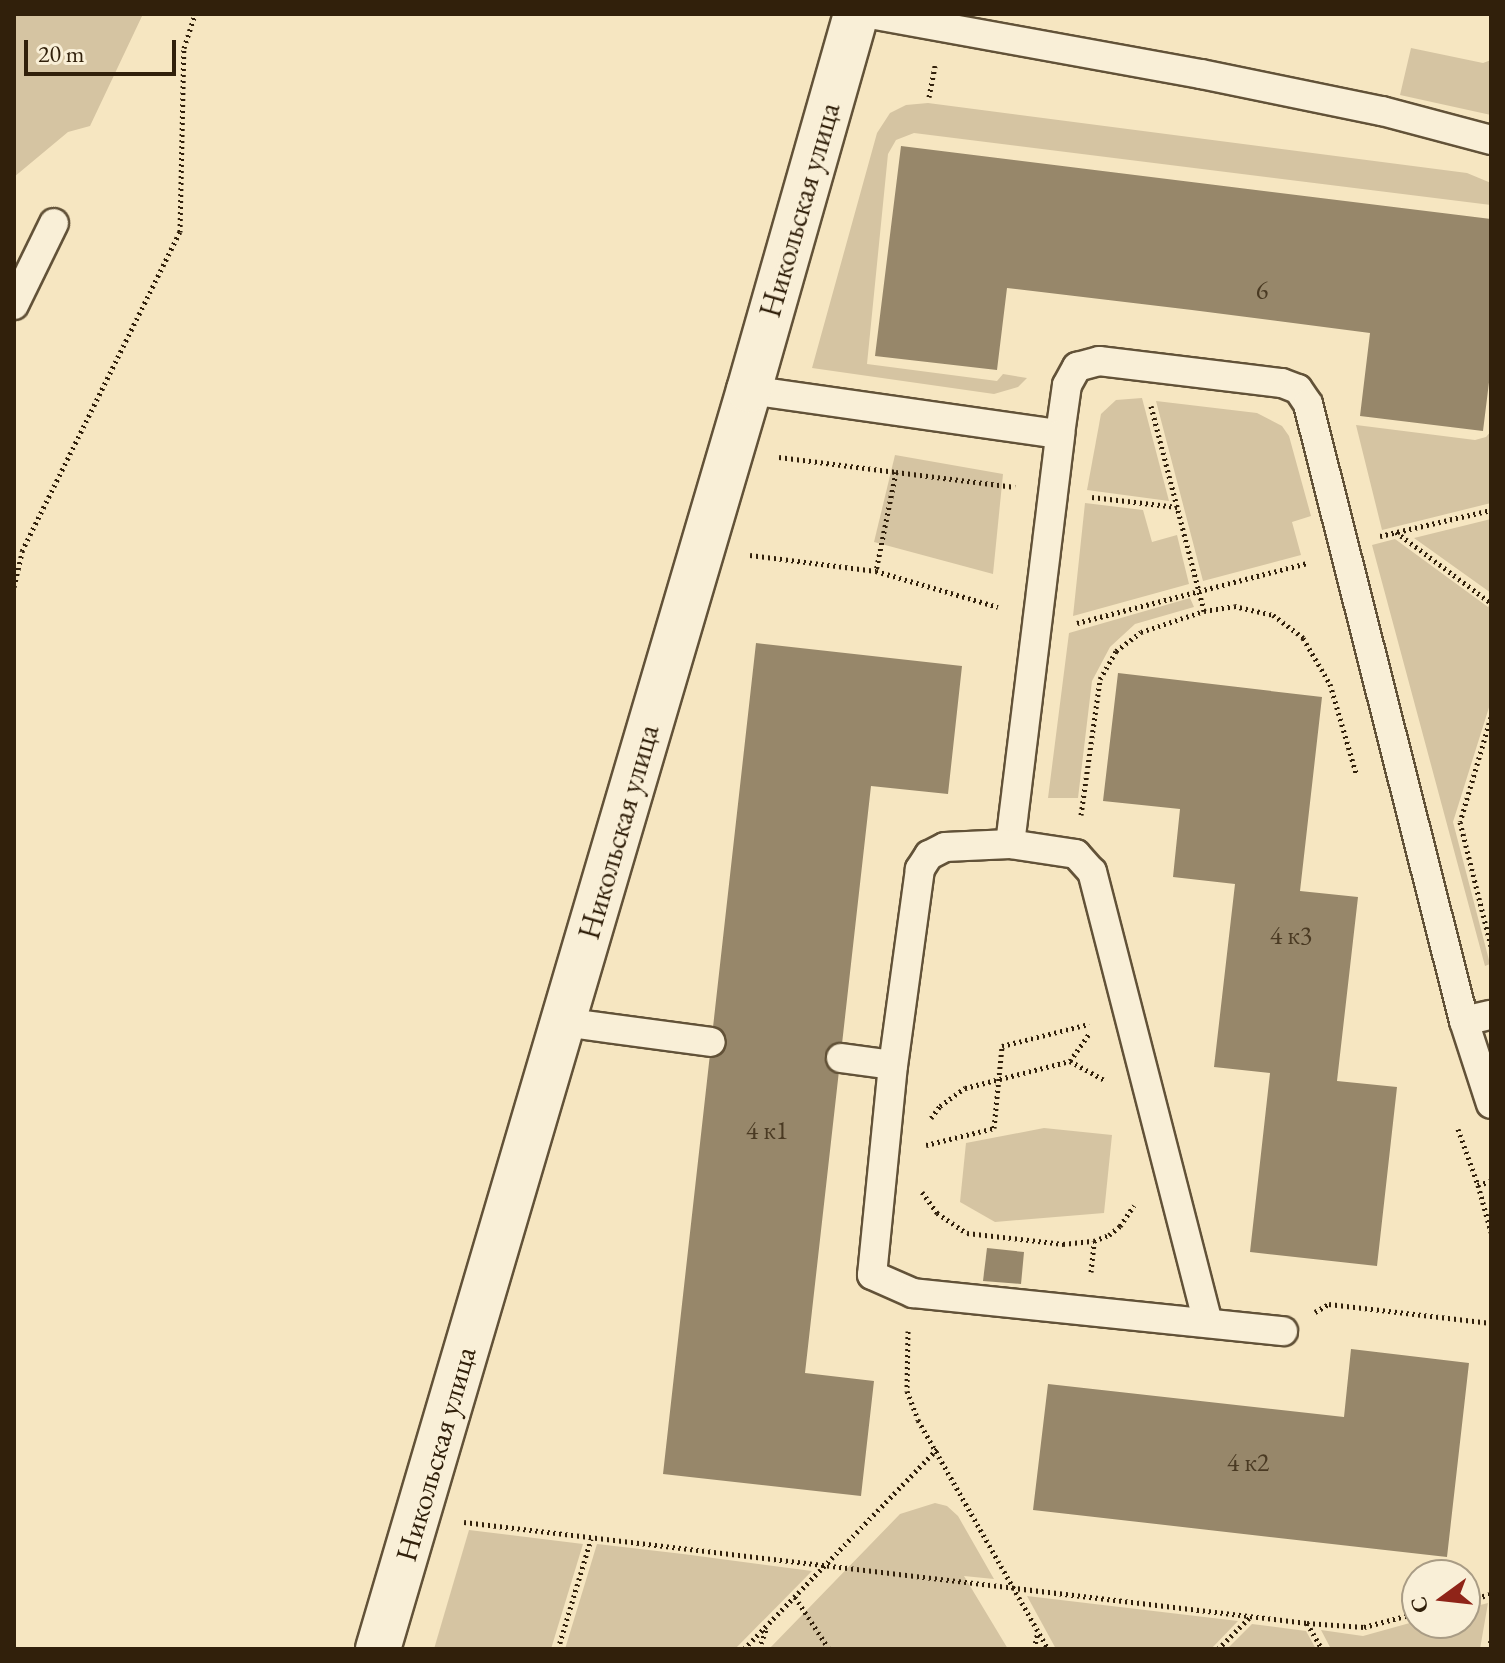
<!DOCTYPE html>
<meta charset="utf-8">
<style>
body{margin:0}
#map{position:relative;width:1505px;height:1663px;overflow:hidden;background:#f6e6c1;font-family:"EB Garamond",serif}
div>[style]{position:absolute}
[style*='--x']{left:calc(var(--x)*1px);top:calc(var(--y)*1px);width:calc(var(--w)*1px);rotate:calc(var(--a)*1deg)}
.green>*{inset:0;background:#d5c4a2}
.building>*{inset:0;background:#97876a}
.path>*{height:5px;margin-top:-2.5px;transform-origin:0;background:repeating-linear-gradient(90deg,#31200b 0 2px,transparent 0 6px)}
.roads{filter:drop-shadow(2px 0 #625238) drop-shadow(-2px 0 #625238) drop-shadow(0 2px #625238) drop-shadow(0 -2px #625238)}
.service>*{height:28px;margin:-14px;padding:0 14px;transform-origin:14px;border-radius:14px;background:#f9efd7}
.minor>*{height:44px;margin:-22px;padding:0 22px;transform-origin:22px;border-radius:22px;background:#f9efd7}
span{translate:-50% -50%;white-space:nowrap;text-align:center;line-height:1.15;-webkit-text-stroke:7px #f9efd7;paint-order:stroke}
.number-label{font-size:26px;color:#4a3a23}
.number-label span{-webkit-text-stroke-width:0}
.street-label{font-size:30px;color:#31200b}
.frame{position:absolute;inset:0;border:16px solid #31200b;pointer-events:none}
.north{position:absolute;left:1401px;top:1559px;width:80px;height:80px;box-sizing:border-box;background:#f9efd7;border:2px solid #a99c85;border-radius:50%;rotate:255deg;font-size:22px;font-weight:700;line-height:32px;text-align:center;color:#31200b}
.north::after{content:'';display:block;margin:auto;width:28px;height:36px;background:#8f2418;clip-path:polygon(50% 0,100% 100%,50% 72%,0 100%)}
.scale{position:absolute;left:24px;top:40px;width:152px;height:36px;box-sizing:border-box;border:4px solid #31200b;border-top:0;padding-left:10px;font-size:24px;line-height:28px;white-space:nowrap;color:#31200b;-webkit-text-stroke:6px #f9efd7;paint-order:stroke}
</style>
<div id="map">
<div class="green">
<div style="clip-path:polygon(14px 14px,143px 14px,90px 126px,68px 132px,14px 177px)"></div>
<div style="clip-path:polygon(1411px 48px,1483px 63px,1491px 60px,1491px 115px,1400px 95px)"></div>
<div style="clip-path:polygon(928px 103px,1467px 173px,1491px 183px,1491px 205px,914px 133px,896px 140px,888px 154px,867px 364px,997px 381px,1003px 374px,1027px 378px,1018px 387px,994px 394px,812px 368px,877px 133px,890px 113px,906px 105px)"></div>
<div style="clip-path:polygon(1142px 398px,1169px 501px,1087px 490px,1101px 414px,1116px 400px)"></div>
<div style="clip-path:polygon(1156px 401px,1257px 413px,1282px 426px,1289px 436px,1311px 516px,1292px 522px,1301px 555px,1203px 581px)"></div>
<div style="clip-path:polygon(1356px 425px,1475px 440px,1486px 437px,1491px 431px,1491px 503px,1382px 530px)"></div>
<div style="clip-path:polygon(895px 455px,1003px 474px,993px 574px,874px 542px)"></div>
<div style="clip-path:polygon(1085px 503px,1143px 510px,1152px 542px,1177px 535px,1189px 584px,1073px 616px)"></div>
<div style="clip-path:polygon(1491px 519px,1491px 593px,1414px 538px)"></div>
<div style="clip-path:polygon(1395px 539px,1488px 607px,1491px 602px,1491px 701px,1453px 822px,1490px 964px,1485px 966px,1372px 545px)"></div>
<div style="clip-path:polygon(1190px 598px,1194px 607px,1135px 624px,1110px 647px,1092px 681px,1078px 798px,1048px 798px,1069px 633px)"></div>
<div style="clip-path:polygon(1044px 1128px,1112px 1135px,1104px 1213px,995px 1222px,960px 1202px,966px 1143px)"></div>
<div style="clip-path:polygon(935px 1503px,947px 1506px,958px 1516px,994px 1579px,964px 1576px,1008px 1649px,769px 1649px,900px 1514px)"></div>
<div style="clip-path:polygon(469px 1530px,583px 1544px,551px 1649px,434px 1649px)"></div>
<div style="clip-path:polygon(597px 1544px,683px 1554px,812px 1571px,735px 1649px,565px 1649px)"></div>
<div style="clip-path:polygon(1027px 1596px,1238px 1621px,1211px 1649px,1056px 1649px)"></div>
<div style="clip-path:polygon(1488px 1603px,1480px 1649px,1331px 1649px,1321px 1630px,1363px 1636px,1417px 1621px,1465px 1623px,1465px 1609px)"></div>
<div style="clip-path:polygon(1252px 1624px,1306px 1631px,1316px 1649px,1227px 1649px)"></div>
</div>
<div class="building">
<div style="clip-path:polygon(901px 146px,1491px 219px,1491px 366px,1483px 431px,1360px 416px,1370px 333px,1192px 310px,1007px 288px,997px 370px,875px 356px)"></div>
<div style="clip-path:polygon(756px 643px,962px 666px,948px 794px,871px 786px,805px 1373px,874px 1381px,861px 1496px,663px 1474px)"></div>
<div style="clip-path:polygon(1118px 673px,1322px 697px,1300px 891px,1358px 897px,1337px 1081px,1397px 1087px,1377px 1266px,1250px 1252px,1270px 1073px,1214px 1067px,1235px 884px,1173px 877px,1180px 809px,1103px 801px)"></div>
<div style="clip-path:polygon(987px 1248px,1024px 1252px,1021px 1284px,983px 1281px)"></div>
<div style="clip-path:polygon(1351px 1349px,1469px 1363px,1447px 1557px,1033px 1510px,1048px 1384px,1344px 1417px)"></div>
</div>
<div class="path">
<div style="--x:929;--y:97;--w:32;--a:-79"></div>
<div style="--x:1151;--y:406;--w:212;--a:75.5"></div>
<div style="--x:779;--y:457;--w:118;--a:7.3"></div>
<div style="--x:896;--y:472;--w:101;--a:101.4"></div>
<div style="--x:896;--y:472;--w:120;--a:7.2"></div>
<div style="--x:1092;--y:497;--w:86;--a:6.7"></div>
<div style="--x:1396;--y:532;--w:119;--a:36.8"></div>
<div style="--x:1380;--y:536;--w:114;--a:-13.2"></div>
<div style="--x:750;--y:555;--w:127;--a:7.2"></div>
<div style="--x:876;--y:571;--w:127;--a:16.4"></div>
<div style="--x:14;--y:587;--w:37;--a:-77"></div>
<div style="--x:22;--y:551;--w:356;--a:-63.7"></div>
<div style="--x:180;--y:232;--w:184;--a:-88.8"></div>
<div style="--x:184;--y:48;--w:36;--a:-72"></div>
<div style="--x:1077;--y:623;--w:238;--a:-14.6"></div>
<div style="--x:1491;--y:717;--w:109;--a:106.4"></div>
<div style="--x:1460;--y:822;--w:128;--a:76"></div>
<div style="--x:1081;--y:815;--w:137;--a:-82"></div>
<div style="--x:1100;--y:679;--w:32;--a:-60"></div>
<div style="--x:1116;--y:651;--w:31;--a:-37"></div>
<div style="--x:1141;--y:632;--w:66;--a:-18.4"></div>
<div style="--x:1204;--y:611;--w:30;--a:-9"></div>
<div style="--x:1234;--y:606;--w:40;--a:13"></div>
<div style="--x:1273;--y:615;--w:38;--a:37"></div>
<div style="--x:1303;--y:638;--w:53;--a:59.6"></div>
<div style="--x:1330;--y:684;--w:93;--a:73.7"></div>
<div style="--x:1070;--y:1061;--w:39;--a:29"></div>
<div style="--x:931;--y:1118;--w:15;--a:-53"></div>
<div style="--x:940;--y:1106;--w:31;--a:-36"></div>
<div style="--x:965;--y:1088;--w:108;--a:-14.4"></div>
<div style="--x:1070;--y:1061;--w:35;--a:-55"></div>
<div style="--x:1458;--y:1129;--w:59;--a:70.3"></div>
<div style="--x:926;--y:1145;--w:70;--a:-14"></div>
<div style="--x:994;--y:1128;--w:82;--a:-84.4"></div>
<div style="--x:1002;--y:1046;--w:90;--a:-14.2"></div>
<div style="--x:1491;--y:1181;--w:14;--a:163"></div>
<div style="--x:1478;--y:1185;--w:49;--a:74.5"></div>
<div style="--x:922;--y:1192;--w:26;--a:54"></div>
<div style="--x:937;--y:1213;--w:36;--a:34"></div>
<div style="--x:967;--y:1233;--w:97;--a:6.5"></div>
<div style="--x:1063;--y:1244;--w:31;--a:-6"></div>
<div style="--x:1094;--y:1241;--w:16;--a:-22"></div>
<div style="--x:1109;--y:1235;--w:14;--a:-39"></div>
<div style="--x:1120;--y:1226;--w:25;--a:-56"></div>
<div style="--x:1091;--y:1272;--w:31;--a:-84"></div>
<div style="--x:1315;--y:1312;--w:16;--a:-30"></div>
<div style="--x:1329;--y:1304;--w:163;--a:6.7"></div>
<div style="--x:908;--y:1331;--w:60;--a:91"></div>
<div style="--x:907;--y:1391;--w:31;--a:69"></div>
<div style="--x:918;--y:1420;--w:263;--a:60.4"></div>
<div style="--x:464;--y:1522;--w:849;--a:6.83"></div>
<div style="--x:1307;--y:1623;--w:57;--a:4"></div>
<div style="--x:1364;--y:1627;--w:55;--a:-14.8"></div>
<div style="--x:795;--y:1597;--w:62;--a:56.8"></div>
<div style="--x:1465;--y:1601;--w:27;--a:-15"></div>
<div style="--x:1307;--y:1623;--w:30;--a:60"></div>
<div style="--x:558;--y:1649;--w:115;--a:-73.3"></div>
<div style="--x:744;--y:1649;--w:278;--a:-46"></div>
<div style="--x:759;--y:1649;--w:23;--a:-70"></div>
<div style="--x:1034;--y:1649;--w:17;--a:-77"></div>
<div style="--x:1218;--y:1649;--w:45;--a:-45"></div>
<div style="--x:1490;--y:1649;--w:12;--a:-85"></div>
</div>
<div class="roads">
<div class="service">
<div style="--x:870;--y:14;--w:336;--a:10.3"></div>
<div style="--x:1201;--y:74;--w:185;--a:11.6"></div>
<div style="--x:1382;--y:111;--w:113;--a:14.9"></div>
<div style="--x:14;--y:305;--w:91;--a:-64"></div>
<div style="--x:749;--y:390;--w:314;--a:8.1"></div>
<div style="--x:1060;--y:434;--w:49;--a:-81.9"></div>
<div style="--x:1067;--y:385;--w:21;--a:-61"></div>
<div style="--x:1077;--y:367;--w:23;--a:-15"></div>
<div style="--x:1099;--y:361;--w:184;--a:6.9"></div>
<div style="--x:1282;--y:383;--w:17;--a:21"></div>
<div style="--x:1298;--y:389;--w:18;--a:56"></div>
<div style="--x:1308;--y:404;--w:636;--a:75.81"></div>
<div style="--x:1464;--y:1021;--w:87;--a:72"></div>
<div style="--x:1010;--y:844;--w:413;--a:-83"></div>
<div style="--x:1464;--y:1021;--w:28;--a:-13"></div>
<div style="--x:563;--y:1022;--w:149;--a:7.7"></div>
<div style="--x:841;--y:1058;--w:52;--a:7.7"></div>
<div style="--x:1208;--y:1323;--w:466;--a:-104.4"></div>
<div style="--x:1092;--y:872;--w:24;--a:-132"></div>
<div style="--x:1076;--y:854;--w:67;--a:-171.4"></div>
<div style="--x:1010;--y:844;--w:65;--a:177.4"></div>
<div style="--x:945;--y:847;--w:18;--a:153"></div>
<div style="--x:929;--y:855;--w:17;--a:123"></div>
<div style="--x:920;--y:869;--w:198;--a:97.8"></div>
<div style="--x:893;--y:1065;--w:211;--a:95.7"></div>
<div style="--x:872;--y:1275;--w:45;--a:23.7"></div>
<div style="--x:913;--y:1293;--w:372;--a:5.9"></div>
</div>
<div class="minor">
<div style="--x:378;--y:1649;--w:1313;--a:-73.58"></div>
<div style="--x:749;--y:390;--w:391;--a:-74.1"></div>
</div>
</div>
<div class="number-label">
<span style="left:1262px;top:291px">6</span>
<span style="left:1291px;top:936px">4 к3</span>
<span style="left:767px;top:1131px">4 к1</span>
<span style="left:1248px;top:1463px">4 к2</span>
</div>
<div class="street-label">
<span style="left:800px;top:210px;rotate:-74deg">Никольская улица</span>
<span style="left:619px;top:832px;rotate:-74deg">Никольская улица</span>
<span style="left:436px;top:1454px;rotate:-74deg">Никольская улица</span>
</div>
<div class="frame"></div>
<div class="north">С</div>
<div class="scale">20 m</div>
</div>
